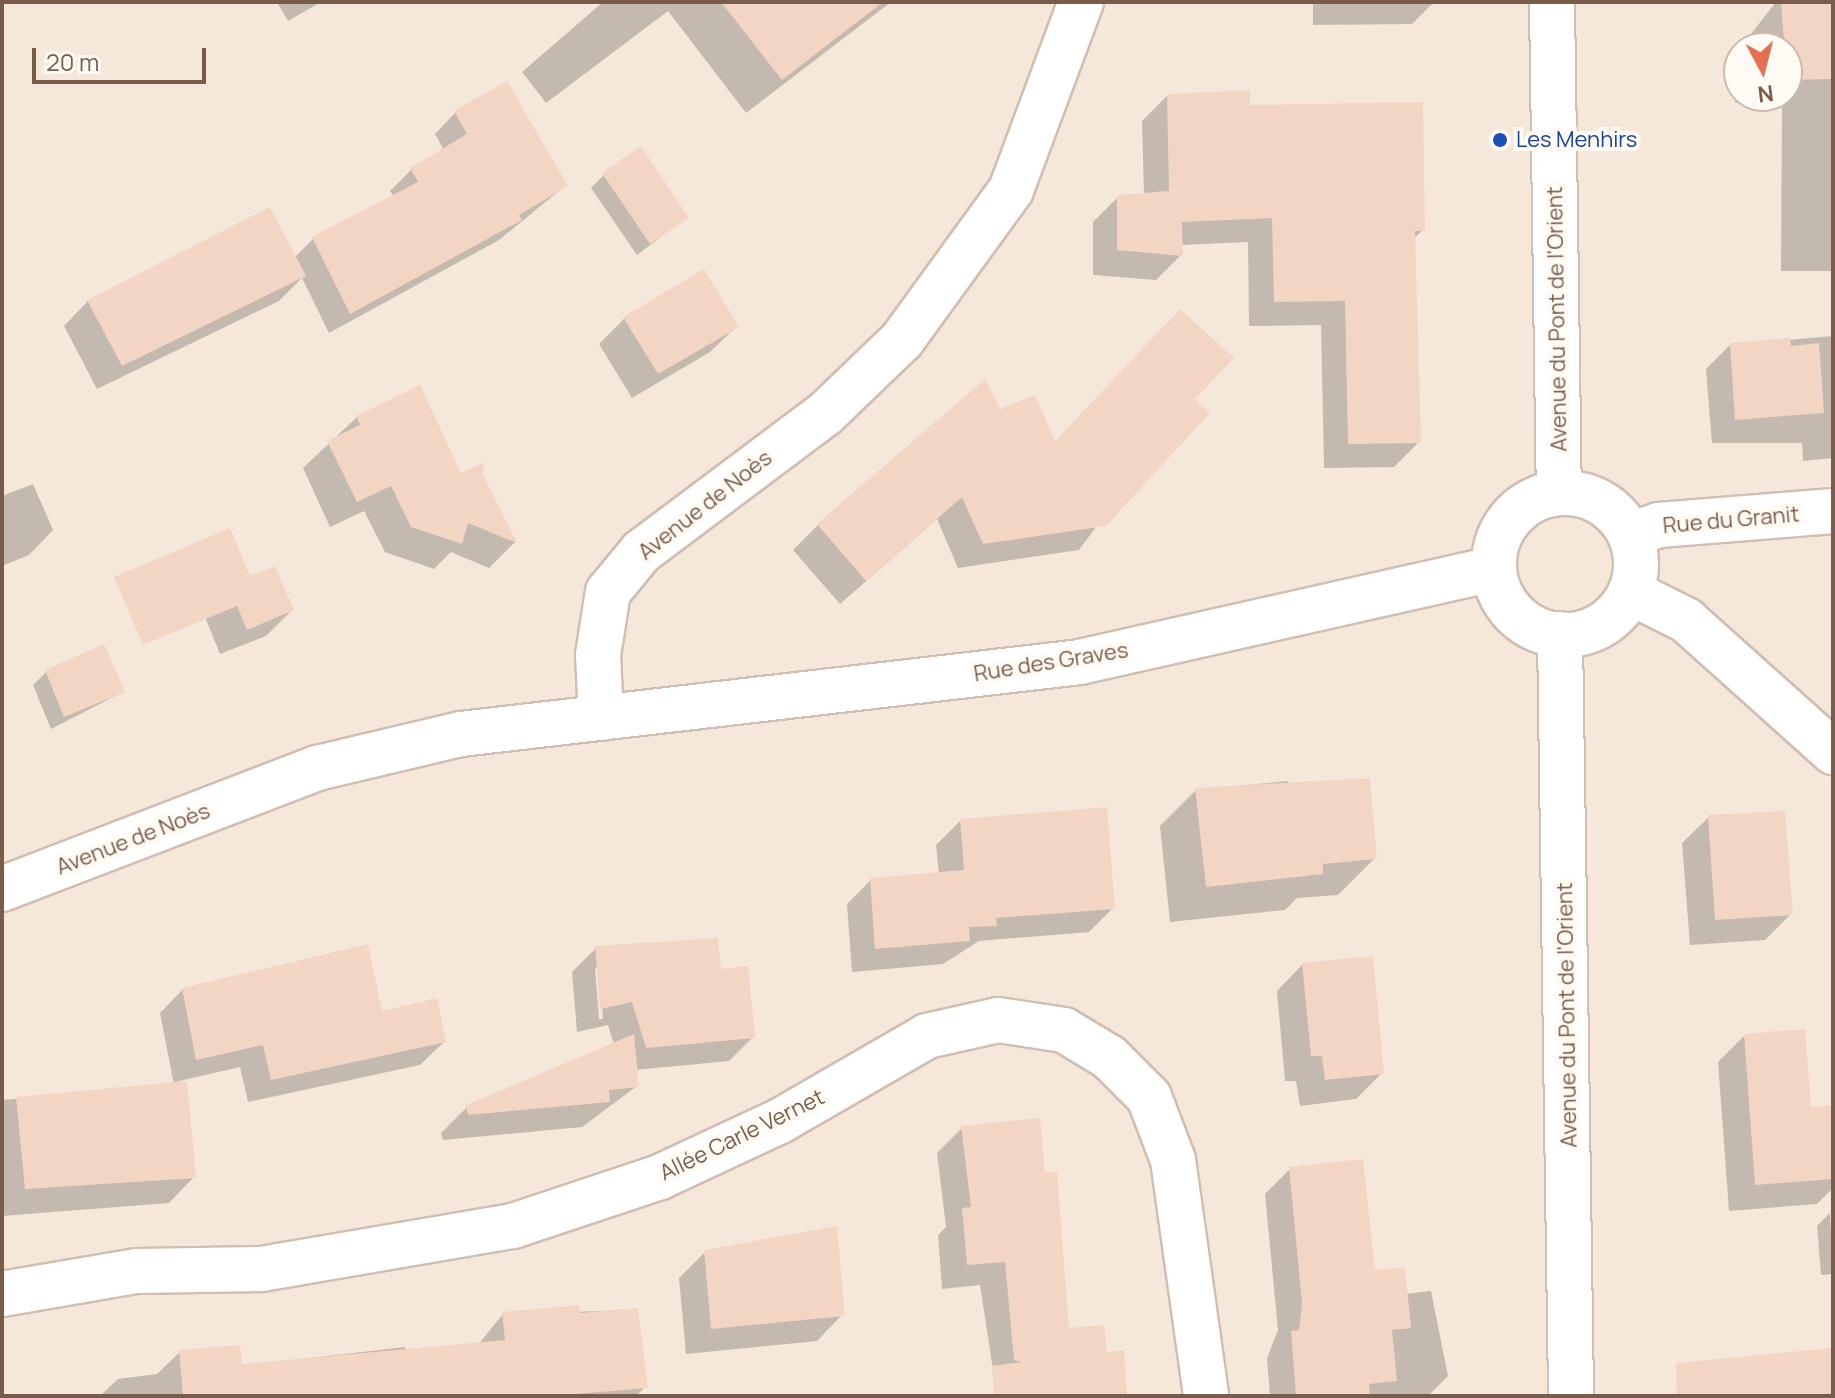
<!DOCTYPE html>
<meta charset="utf-8">
<style>
body{margin:0}
#map{position:relative;width:1835px;height:1398px;overflow:hidden;background:#fdf6ec;font-family:Manrope,sans-serif}
div>[style]{position:absolute}
[style*='--x']{left:calc(var(--x)*1px);top:calc(var(--y)*1px);width:calc(var(--w)*1px);rotate:calc(var(--a)*1deg)}
.residential>*{inset:0;background:#f5e8da}
.shadow>*{inset:0;background:#0003}
.building>*{inset:0;background:#f3d5c3}
.roads{filter:drop-shadow(2px 0 #d1beb0) drop-shadow(-2px 0 #d1beb0) drop-shadow(0 2px #d1beb0) drop-shadow(0 -2px #d1beb0)}
.minor>*{height:44px;margin:-22px;padding:0 22px;transform-origin:22px;border-radius:22px;background:#fff}
.tertiary>*{height:44px;margin:-22px;padding:0 22px;transform-origin:22px;border-radius:22px;background:#fff}
.secondary>*{height:44px;margin:-22px;padding:0 22px;transform-origin:22px;border-radius:22px;background:#fff}
.secondary>.ring{margin:-22px;padding:0;box-sizing:content-box;background:none;border:44px solid #fff;border-radius:50%}
.dots>*{width:22px;height:22px;translate:-50% -50%;box-sizing:border-box;border:4px solid #fffaf3;border-radius:50%}
span{translate:-50% -50%;white-space:nowrap;text-align:center;line-height:1.15;-webkit-text-stroke:8px #fffaf3;paint-order:stroke}
.transit-label{font-size:22px;color:#164399}
.left{translate:0 -50%;text-align:left}
.street-label{font-size:22px;color:#7a5c4d}
.frame{position:absolute;inset:0;border:4px solid #7a5c4d;pointer-events:none}
.north{position:absolute;left:1723px;top:32px;width:80px;height:80px;box-sizing:border-box;background:#fffaf3;border:2px solid #cabbb1;border-radius:50%;rotate:173deg;font-size:22px;font-weight:700;line-height:32px;text-align:center;color:#7a5c4d}
.north::after{content:'';display:block;margin:auto;width:28px;height:36px;background:#e76f51;clip-path:polygon(50% 0,100% 100%,50% 72%,0 100%)}
.scale{position:absolute;left:32px;top:48px;width:174px;height:36px;box-sizing:border-box;border:4px solid #7a5c4d;border-top:0;padding-left:10px;font-size:24px;line-height:28px;white-space:nowrap;color:#7a5c4d;-webkit-text-stroke:6px #fffaf3;paint-order:stroke}
</style>
<div id="map">
<div class="residential">
<div style="clip-path:polygon(evenodd,2px 2px,1833px 2px,1833px 1396px,2px 1396px,2px 2px,1739px 48px,1787px 48px,1787px 96px,1739px 96px,1739px 48px)"></div>
</div>
<div class="shadow">
<div style="clip-path:polygon(277px 2px,321px 2px,288px 21px)"></div>
<div style="clip-path:polygon(603px 2px,891px 2px,746px 113px,668px 11px,546px 103px,522px 72px)"></div>
<div style="clip-path:polygon(1313px 2px,1434px 2px,1412px 24px,1313px 25px)"></div>
<div style="clip-path:polygon(1776px 2px,1833px 2px,1833px 271px,1781px 271px,1782px 103px,1735px 103px,1739px 49px,1739px 96px,1787px 96px,1787px 48px,1740px 48px)"></div>
<div style="clip-path:polygon(1167px 96px,1248px 108px,1423px 230px,1413px 239px,1419px 442px,1394px 467px,1324px 468px,1321px 325px,1249px 326px,1248px 242px,1181px 245px,1181px 255px,1156px 280px,1093px 275px,1093px 222px,1118px 197px,1144px 195px,1142px 121px)"></div>
<div style="clip-path:polygon(455px 113px,565px 186px,499px 240px,329px 333px,302px 278px,279px 301px,97px 389px,64px 326px,88px 301px,294px 258px,313px 239px,394px 197px,390px 191px,411px 170px,444px 150px,435px 134px)"></div>
<div style="clip-path:polygon(604px 175px,686px 218px,637px 255px,591px 188px)"></div>
<div style="clip-path:polygon(625px 318px,737px 326px,710px 352px,632px 398px,599px 344px)"></div>
<div style="clip-path:polygon(1833px 336px,1833px 458px,1803px 461px,1802px 443px,1712px 443px,1706px 369px,1730px 345px)"></div>
<div style="clip-path:polygon(1192px 399px,1079px 550px,958px 568px,937px 519px,840px 604px,793px 550px,818px 525px,999px 412px,1054px 444px)"></div>
<div style="clip-path:polygon(357px 417px,460px 475px,480px 473px,515px 542px,489px 568px,451px 552px,434px 569px,385px 552px,364px 511px,330px 527px,303px 468px)"></div>
<div style="clip-path:polygon(33px 484px,53px 530px,29px 555px,2px 566px,2px 496px)"></div>
<div style="clip-path:polygon(275px 572px,292px 610px,266px 636px,220px 654px,205px 617px)"></div>
<div style="clip-path:polygon(46px 672px,123px 692px,51px 729px,33px 685px)"></div>
<div style="clip-path:polygon(1287px 781px,1375px 858px,1338px 895px,1297px 898px,1285px 910px,1170px 922px,1160px 826px,1196px 790px)"></div>
<div style="clip-path:polygon(1709px 817px,1791px 914px,1765px 940px,1690px 945px,1682px 843px)"></div>
<div style="clip-path:polygon(960px 821px,1113px 908px,1089px 932px,979px 941px,943px 964px,852px 972px,847px 904px,871px 880px,939px 874px,936px 845px)"></div>
<div style="clip-path:polygon(evenodd,596px 948px,719px 971px,753px 1037px,729px 1061px,635px 1070px,637px 1086px,582px 1127px,443px 1140px,441px 1133px,467px 1107px,614px 1045px,608px 1025px,577px 1032px,572px 972px,596px 948px,595px 968px,599px 968px,603px 1019px,599px 1019px,595px 968px)"></div>
<div style="clip-path:polygon(1303px 964px,1382px 1073px,1356px 1099px,1300px 1106px,1296px 1081px,1285px 1081px,1277px 991px)"></div>
<div style="clip-path:polygon(183px 989px,381px 1013px,444px 1042px,420px 1065px,248px 1102px,240px 1067px,175px 1082px,194px 1177px,169px 1203px,2px 1216px,2px 1100px,174px 1085px,160px 1013px)"></div>
<div style="clip-path:polygon(1744px 1036px,1809px 1110px,1833px 1107px,1833px 1188px,1817px 1204px,1729px 1211px,1718px 1062px)"></div>
<div style="clip-path:polygon(962px 1128px,1043px 1174px,1067px 1330px,1105px 1354px,1125px 1396px,997px 1396px,980px 1285px,942px 1289px,938px 1235px,946px 1227px,937px 1153px)"></div>
<div style="clip-path:polygon(1290px 1169px,1373px 1272px,1405px 1294px,1431px 1291px,1448px 1376px,1428px 1396px,1270px 1396px,1267px 1358px,1278px 1330px,1265px 1194px)"></div>
<div style="clip-path:polygon(1830px 1213px,1833px 1274px,1821px 1275px,1817px 1226px)"></div>
<div style="clip-path:polygon(705px 1252px,842px 1315px,817px 1341px,686px 1354px,679px 1278px)"></div>
<div style="clip-path:polygon(637px 1310px,645px 1387px,636px 1396px,100px 1396px,118px 1379px,157px 1374px,180px 1352px,240px 1366px,405px 1347px,407px 1353px,478px 1345px,503px 1314px)"></div>
</div>
<div class="building">
<div style="clip-path:polygon(721px 2px,883px 2px,782px 80px)"></div>
<div style="clip-path:polygon(1781px 2px,1833px 2px,1833px 79px,1787px 80px)"></div>
<div style="clip-path:polygon(507px 81px,568px 186px,519px 215px,522px 220px,350px 314px,312px 237px,418px 182px,410px 168px,467px 134px,454px 111px)"></div>
<div style="clip-path:polygon(1250px 90px,1250px 105px,1423px 102px,1425px 231px,1415px 231px,1421px 443px,1348px 444px,1345px 301px,1274px 302px,1272px 218px,1182px 222px,1183px 256px,1117px 250px,1117px 195px,1169px 191px,1167px 94px)"></div>
<div style="clip-path:polygon(641px 146px,689px 218px,650px 244px,602px 173px)"></div>
<div style="clip-path:polygon(270px 207px,306px 276px,122px 366px,87px 300px)"></div>
<div style="clip-path:polygon(704px 269px,739px 327px,658px 374px,623px 317px)"></div>
<div style="clip-path:polygon(1180px 309px,1234px 358px,1195px 399px,1210px 413px,1106px 526px,983px 544px,962px 497px,866px 581px,817px 524px,985px 379px,1000px 409px,1035px 395px,1055px 441px)"></div>
<div style="clip-path:polygon(1790px 338px,1791px 346px,1819px 343px,1824px 413px,1735px 420px,1730px 343px)"></div>
<div style="clip-path:polygon(420px 385px,461px 473px,485px 462px,482px 473px,517px 543px,468px 523px,462px 544px,411px 527px,391px 486px,357px 502px,327px 441px,360px 425px,356px 416px)"></div>
<div style="clip-path:polygon(230px 528px,250px 576px,275px 566px,294px 610px,247px 630px,237px 606px,143px 645px,114px 577px)"></div>
<div style="clip-path:polygon(104px 644px,125px 692px,64px 717px,45px 670px)"></div>
<div style="clip-path:polygon(1370px 778px,1377px 859px,1323px 864px,1323px 874px,1206px 887px,1195px 788px)"></div>
<div style="clip-path:polygon(1107px 807px,1115px 909px,996px 918px,997px 926px,969px 927px,970px 941px,875px 949px,870px 878px,964px 870px,960px 819px)"></div>
<div style="clip-path:polygon(1785px 811px,1793px 915px,1715px 920px,1708px 815px)"></div>
<div style="clip-path:polygon(718px 938px,721px 969px,748px 966px,755px 1038px,646px 1048px,632px 1002px,600px 1009px,595px 946px)"></div>
<div style="clip-path:polygon(368px 944px,382px 1011px,437px 998px,446px 1042px,271px 1080px,263px 1045px,196px 1060px,182px 988px)"></div>
<div style="clip-path:polygon(1373px 956px,1384px 1074px,1325px 1080px,1322px 1056px,1311px 1056px,1302px 963px)"></div>
<div style="clip-path:polygon(1805px 1029px,1811px 1107px,1833px 1105px,1833px 1179px,1755px 1185px,1744px 1034px)"></div>
<div style="clip-path:polygon(634px 1034px,639px 1087px,609px 1090px,610px 1102px,468px 1115px,466px 1105px)"></div>
<div style="clip-path:polygon(187px 1081px,196px 1178px,25px 1189px,16px 1097px)"></div>
<div style="clip-path:polygon(1040px 1118px,1045px 1172px,1057px 1172px,1069px 1328px,1104px 1325px,1107px 1352px,1124px 1350px,1127px 1396px,994px 1396px,992px 1366px,1021px 1362px,1014px 1360px,1005px 1262px,967px 1265px,962px 1208px,971px 1207px,961px 1126px)"></div>
<div style="clip-path:polygon(1363px 1159px,1375px 1270px,1405px 1267px,1411px 1328px,1392px 1330px,1397px 1381px,1369px 1384px,1370px 1396px,1296px 1396px,1291px 1331px,1299px 1330px,1302px 1303px,1289px 1167px)"></div>
<div style="clip-path:polygon(837px 1226px,845px 1316px,711px 1329px,704px 1250px)"></div>
<div style="clip-path:polygon(579px 1305px,580px 1313px,638px 1308px,648px 1388px,552px 1396px,183px 1396px,179px 1350px,240px 1345px,242px 1364px,505px 1340px,502px 1312px)"></div>
<div style="clip-path:polygon(1833px 1348px,1833px 1396px,1677px 1396px,1676px 1363px)"></div>
</div>
<div class="roads">
<div class="minor">
<div style="--x:1630;--y:535;--w:31;--a:-19"></div>
<div style="--x:1659;--y:525;--w:175;--a:-4.6"></div>
<div style="--x:1630;--y:592;--w:63;--a:26.6"></div>
<div style="--x:1686;--y:620;--w:198;--a:41.9"></div>
<div style="--x:601;--y:718;--w:63;--a:-92.7"></div>
<div style="--x:598;--y:655;--w:64;--a:-81"></div>
<div style="--x:608;--y:592;--w:52;--a:-50.5"></div>
<div style="--x:641;--y:552;--w:230;--a:-36.9"></div>
<div style="--x:825;--y:414;--w:107;--a:-43.9"></div>
<div style="--x:902;--y:340;--w:185;--a:-54"></div>
<div style="--x:1011;--y:190;--w:201;--a:-69.6"></div>
<div style="--x:2;--y:1294;--w:137;--a:-9.7"></div>
<div style="--x:137;--y:1271;--w:124;--a:-0.9"></div>
<div style="--x:261;--y:1269;--w:256;--a:-9.7"></div>
<div style="--x:513;--y:1226;--w:155;--a:-18.4"></div>
<div style="--x:660;--y:1177;--w:132;--a:-25"></div>
<div style="--x:780;--y:1121;--w:170;--a:-30"></div>
<div style="--x:927;--y:1036;--w:73;--a:-12.7"></div>
<div style="--x:998;--y:1020;--w:67;--a:8.6"></div>
<div style="--x:1064;--y:1030;--w:52;--a:31"></div>
<div style="--x:1109;--y:1057;--w:57;--a:45"></div>
<div style="--x:1149;--y:1097;--w:67;--a:69.1"></div>
<div style="--x:1173;--y:1160;--w:238;--a:82"></div>
</div>
<div class="tertiary">
<div style="--x:2;--y:889;--w:337;--a:-21"></div>
<div style="--x:317;--y:768;--w:148;--a:-13.3"></div>
<div style="--x:461;--y:734;--w:623;--a:-6.63"></div>
<div style="--x:1080;--y:662;--w:424;--a:-12.7"></div>
</div>
<div class="secondary">
<div style="--x:1552;--y:2;--w:491;--a:89.2"></div>
<div class="ring" style="left:1494px;top:493px;width:98px;height:98px"></div>
<div style="--x:1560;--y:634;--w:762;--a:89.17"></div>
</div>
</div>
<div class="dots">
<div style="left:1500px;top:140px;background:#1a4fb4"></div>
</div>
<div class="transit-label">
<span class="left" style="left:1516px;top:140px">Les Menhirs</span>
</div>
<div class="street-label">
<span style="left:1557px;top:319px;rotate:-91deg">Avenue du Pont de l'Orient</span>
<span style="left:705px;top:505px;rotate:-38deg">Avenue de Noès</span>
<span style="left:1731px;top:520px;rotate:-5deg">Rue du Granit</span>
<span style="left:1051px;top:662px;rotate:-9deg">Rue des Graves</span>
<span style="left:133px;top:839px;rotate:-21deg">Avenue de Noès</span>
<span style="left:1567px;top:1015px;rotate:-91deg">Avenue du Pont de l'Orient</span>
<span style="left:742px;top:1135px;rotate:-26deg">Allée Carle Vernet</span>
</div>
<div class="frame"></div>
<div class="north">N</div>
<div class="scale">20 m</div>
</div>
